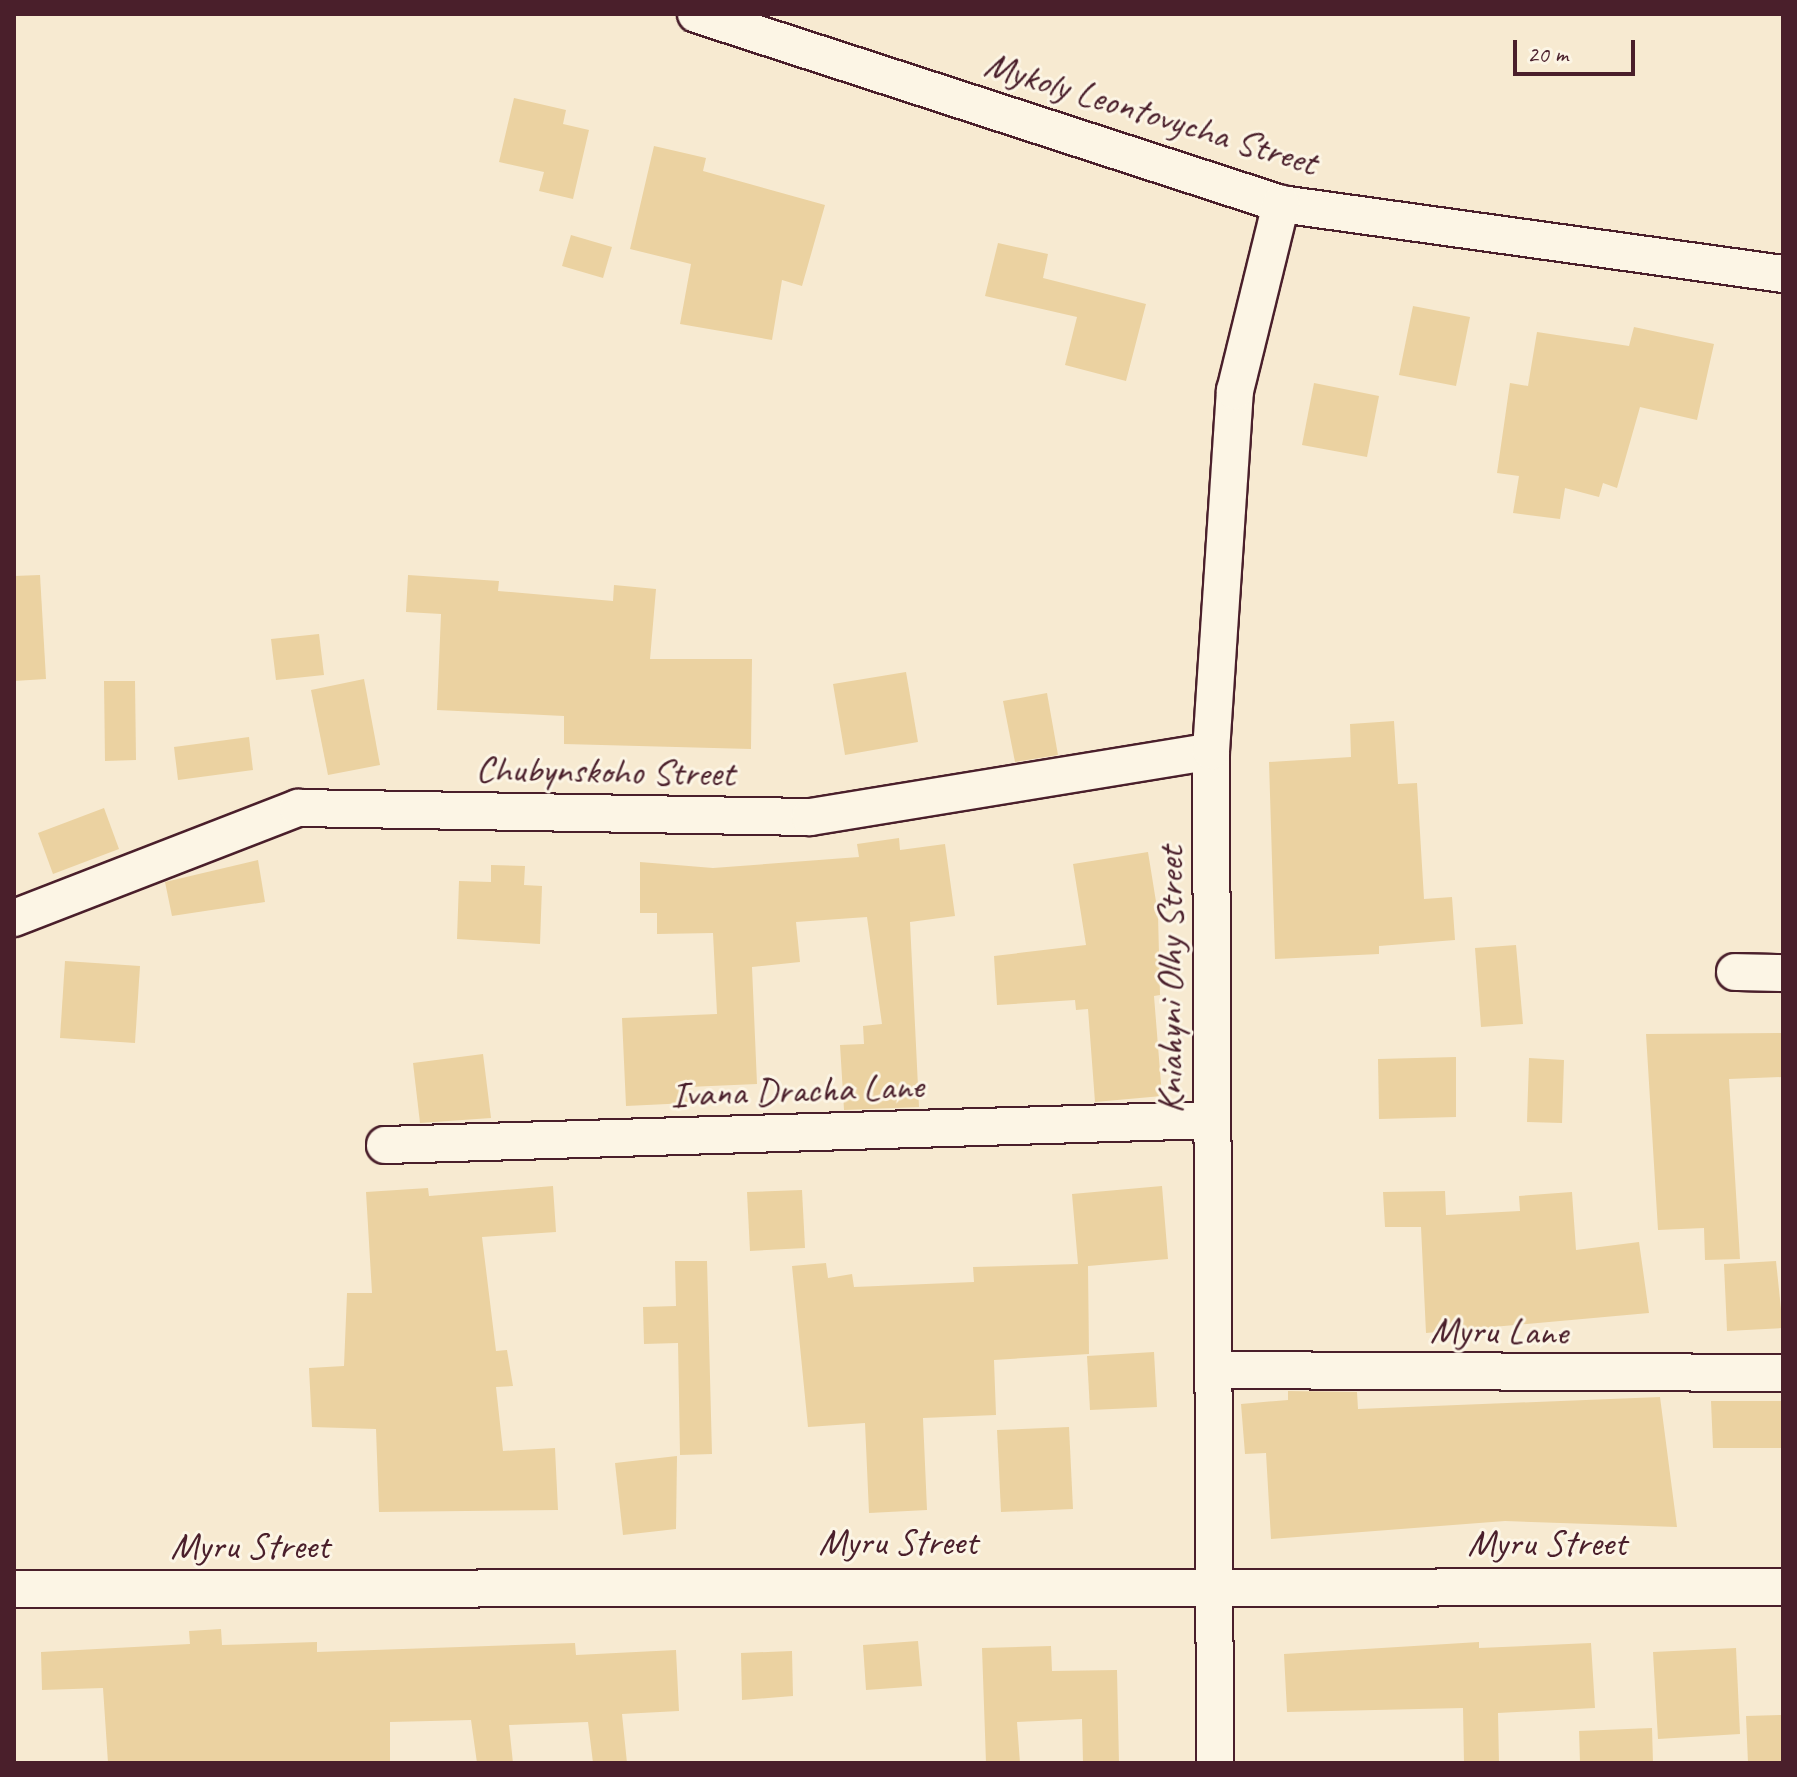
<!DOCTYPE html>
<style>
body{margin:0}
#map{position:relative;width:1797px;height:1777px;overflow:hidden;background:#f7ead1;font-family:Caveat,sans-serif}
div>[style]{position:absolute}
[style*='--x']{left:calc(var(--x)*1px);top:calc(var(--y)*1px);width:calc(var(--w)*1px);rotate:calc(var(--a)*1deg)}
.building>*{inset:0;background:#ebd2a1}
.roads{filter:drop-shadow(2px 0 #4a1f2b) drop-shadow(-2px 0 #4a1f2b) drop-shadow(0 2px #4a1f2b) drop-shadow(0 -2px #4a1f2b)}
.minor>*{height:36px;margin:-18px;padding:0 18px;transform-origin:18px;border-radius:18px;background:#fcf5e5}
span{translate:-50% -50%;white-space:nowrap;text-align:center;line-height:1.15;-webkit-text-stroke:6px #fcf5e5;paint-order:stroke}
.street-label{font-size:38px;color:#4a1f2b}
.frame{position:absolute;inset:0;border:16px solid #4a1f2b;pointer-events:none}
.scale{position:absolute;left:1513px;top:40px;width:122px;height:36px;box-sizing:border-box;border:4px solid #4a1f2b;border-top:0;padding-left:10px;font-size:24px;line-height:28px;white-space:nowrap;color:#4a1f2b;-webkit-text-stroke:6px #fcf5e5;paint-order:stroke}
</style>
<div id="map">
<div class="building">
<div style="clip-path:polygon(514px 98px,566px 110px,563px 124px,589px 130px,573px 199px,539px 191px,544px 172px,499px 162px)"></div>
<div style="clip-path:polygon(654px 146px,706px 158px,703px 171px,825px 205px,802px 286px,782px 280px,772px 340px,680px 324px,691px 264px,630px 249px)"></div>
<div style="clip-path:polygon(571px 235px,612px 247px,603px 278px,562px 266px)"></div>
<div style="clip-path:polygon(998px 243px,1048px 254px,1043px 278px,1146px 304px,1126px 381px,1065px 365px,1077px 317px,985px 296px)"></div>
<div style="clip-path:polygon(1413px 306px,1470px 317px,1456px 386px,1399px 375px)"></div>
<div style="clip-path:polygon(1634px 327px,1714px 344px,1697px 420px,1640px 407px,1617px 488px,1603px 483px,1599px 497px,1565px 488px,1560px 519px,1513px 513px,1519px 476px,1497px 473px,1510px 383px,1528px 386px,1537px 332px,1629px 346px)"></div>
<div style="clip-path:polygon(1314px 383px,1379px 396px,1367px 457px,1302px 445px)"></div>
<div style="clip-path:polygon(40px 575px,46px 679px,14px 681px,14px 576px)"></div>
<div style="clip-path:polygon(408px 575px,499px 581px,498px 591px,613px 601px,614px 585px,656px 589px,650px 659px,752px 659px,751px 749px,564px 744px,564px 716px,437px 710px,441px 614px,406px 612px)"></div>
<div style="clip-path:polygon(319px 634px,324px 675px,276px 680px,271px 639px)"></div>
<div style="clip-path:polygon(906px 672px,918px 742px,845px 755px,833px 684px)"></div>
<div style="clip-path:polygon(364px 679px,380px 765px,328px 775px,311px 690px)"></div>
<div style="clip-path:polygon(104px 681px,135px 681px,136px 760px,105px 761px)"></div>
<div style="clip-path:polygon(1047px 693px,1058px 755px,1015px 762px,1003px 701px)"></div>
<div style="clip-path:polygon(1394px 721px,1398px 784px,1417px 783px,1424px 899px,1452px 897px,1455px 940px,1379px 946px,1379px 954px,1275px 959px,1269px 762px,1351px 757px,1350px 724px)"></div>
<div style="clip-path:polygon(249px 737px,253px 770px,178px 780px,174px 747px)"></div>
<div style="clip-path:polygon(104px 808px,119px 849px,53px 874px,38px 833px)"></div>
<div style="clip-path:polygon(899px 838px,900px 850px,945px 844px,955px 916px,910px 922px,919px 1107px,844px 1110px,840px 1045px,864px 1044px,863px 1026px,882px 1024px,867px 917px,796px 922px,800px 962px,752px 967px,757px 1084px,688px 1087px,688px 1103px,626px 1106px,622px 1018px,717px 1014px,713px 933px,657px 934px,657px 913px,640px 913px,640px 862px,713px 868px,859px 857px,857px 844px)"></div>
<div style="clip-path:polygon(1148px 852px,1158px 914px,1160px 995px,1154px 996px,1162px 1096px,1095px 1102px,1088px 1009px,1076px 1010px,1075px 1000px,997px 1005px,994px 956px,1086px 945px,1073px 864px)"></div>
<div style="clip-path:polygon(258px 860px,265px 902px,172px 916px,165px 882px)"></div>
<div style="clip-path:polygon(491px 865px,525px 866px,524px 885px,542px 886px,540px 944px,457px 939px,459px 881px,491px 882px)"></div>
<div style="clip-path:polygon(1516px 945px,1523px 1024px,1481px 1027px,1475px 948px)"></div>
<div style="clip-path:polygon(65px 961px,140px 966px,135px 1043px,60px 1038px)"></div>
<div style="clip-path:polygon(1783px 1033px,1783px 1077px,1729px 1079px,1740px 1259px,1705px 1260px,1704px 1228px,1658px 1230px,1646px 1034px)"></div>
<div style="clip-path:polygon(483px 1054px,491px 1118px,420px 1123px,413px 1063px)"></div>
<div style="clip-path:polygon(1456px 1057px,1456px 1117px,1379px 1119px,1378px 1059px)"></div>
<div style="clip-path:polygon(1529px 1058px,1564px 1060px,1562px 1123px,1527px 1122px)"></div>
<div style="clip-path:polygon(553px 1186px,556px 1232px,482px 1237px,496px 1351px,507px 1350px,513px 1386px,496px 1387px,503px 1451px,555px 1448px,558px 1510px,379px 1512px,376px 1429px,312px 1427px,309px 1368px,344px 1366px,347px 1293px,372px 1293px,366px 1192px,428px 1188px,429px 1196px)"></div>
<div style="clip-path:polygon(1162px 1186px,1168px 1259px,1088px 1266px,1089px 1354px,994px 1360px,996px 1415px,923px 1418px,927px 1510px,869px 1513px,865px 1423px,808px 1427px,792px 1266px,826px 1263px,828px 1278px,852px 1274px,854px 1287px,974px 1282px,973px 1267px,1078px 1264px,1072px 1194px)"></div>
<div style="clip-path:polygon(802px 1190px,805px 1248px,750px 1251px,747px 1192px)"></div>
<div style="clip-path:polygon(1445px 1191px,1446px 1215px,1520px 1211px,1519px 1196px,1572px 1192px,1576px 1250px,1639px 1242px,1649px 1313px,1426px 1333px,1421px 1227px,1385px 1227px,1383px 1192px)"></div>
<div style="clip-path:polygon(675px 1261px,707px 1261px,712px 1454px,680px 1455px,678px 1343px,644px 1344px,643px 1307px,676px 1306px)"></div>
<div style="clip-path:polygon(1776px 1261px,1783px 1328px,1727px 1331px,1724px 1264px)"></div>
<div style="clip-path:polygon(1154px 1352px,1157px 1407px,1090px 1410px,1087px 1356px)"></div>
<div style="clip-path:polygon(1288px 1391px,1357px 1392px,1358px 1409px,1660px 1397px,1677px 1527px,1505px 1521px,1271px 1539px,1266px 1453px,1245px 1454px,1241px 1404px,1288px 1400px)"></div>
<div style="clip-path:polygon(1711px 1401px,1783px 1401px,1783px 1448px,1713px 1448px)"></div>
<div style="clip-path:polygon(1069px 1427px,1073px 1509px,1001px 1512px,997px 1430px)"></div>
<div style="clip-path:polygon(677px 1456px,676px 1529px,623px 1535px,615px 1463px)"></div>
<div style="clip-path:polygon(221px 1629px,222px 1645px,317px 1642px,317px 1652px,575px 1643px,576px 1655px,676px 1650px,679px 1711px,622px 1714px,627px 1763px,593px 1763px,588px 1722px,509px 1725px,513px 1763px,477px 1763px,471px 1720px,390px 1722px,390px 1763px,108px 1763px,103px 1688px,42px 1690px,41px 1652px,190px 1644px,189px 1631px)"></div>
<div style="clip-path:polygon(918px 1641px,922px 1686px,866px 1690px,863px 1645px)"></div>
<div style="clip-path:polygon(1479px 1642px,1479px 1648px,1591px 1643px,1595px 1708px,1498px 1713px,1499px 1763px,1464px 1763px,1463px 1708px,1287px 1712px,1284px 1654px)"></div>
<div style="clip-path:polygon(1051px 1646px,1052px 1671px,1117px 1670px,1119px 1763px,1083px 1763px,1082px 1719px,1017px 1722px,1020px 1763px,986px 1763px,982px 1648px)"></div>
<div style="clip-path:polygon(1736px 1648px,1740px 1734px,1658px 1739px,1653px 1652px)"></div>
<div style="clip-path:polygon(792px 1651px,793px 1696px,742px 1700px,741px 1653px)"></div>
<div style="clip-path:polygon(1781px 1715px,1782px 1763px,1748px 1763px,1746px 1716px)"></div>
<div style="clip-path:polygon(1652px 1728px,1653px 1763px,1580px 1763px,1579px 1731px)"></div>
</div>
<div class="roads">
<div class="minor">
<div style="--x:696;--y:14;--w:615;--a:17.99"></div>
<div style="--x:1281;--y:204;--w:507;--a:7.94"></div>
<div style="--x:14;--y:918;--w:305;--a:-21.2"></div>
<div style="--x:298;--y:808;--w:512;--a:1.01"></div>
<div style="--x:810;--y:817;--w:406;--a:-9.3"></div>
<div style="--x:1735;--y:972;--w:48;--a:1.2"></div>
<div style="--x:385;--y:1145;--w:827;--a:-1.73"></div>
<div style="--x:1213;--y:1370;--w:570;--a:0.3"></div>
<div style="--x:14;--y:1589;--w:1769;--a:-0.06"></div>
<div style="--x:1215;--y:1763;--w:1012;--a:-90.23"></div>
<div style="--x:1211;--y:751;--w:361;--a:-86.2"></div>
<div style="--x:1235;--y:391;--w:193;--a:-76.2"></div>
</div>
</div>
<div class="street-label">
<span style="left:1151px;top:113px;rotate:17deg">Mykoly Leontovycha Street</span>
<span style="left:605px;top:771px;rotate:1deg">Chubynskoho Street</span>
<span style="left:1170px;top:980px;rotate:-90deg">Kniahyni Olhy Street</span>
<span style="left:797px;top:1090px;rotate:-2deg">Ivana Dracha Lane</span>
<span style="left:1499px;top:1331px;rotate:1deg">Myru Lane</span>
<span style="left:898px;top:1542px">Myru Street</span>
<span style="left:1547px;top:1543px">Myru Street</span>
<span style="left:250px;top:1546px">Myru Street</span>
</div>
<div class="frame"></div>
<div class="scale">20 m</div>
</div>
